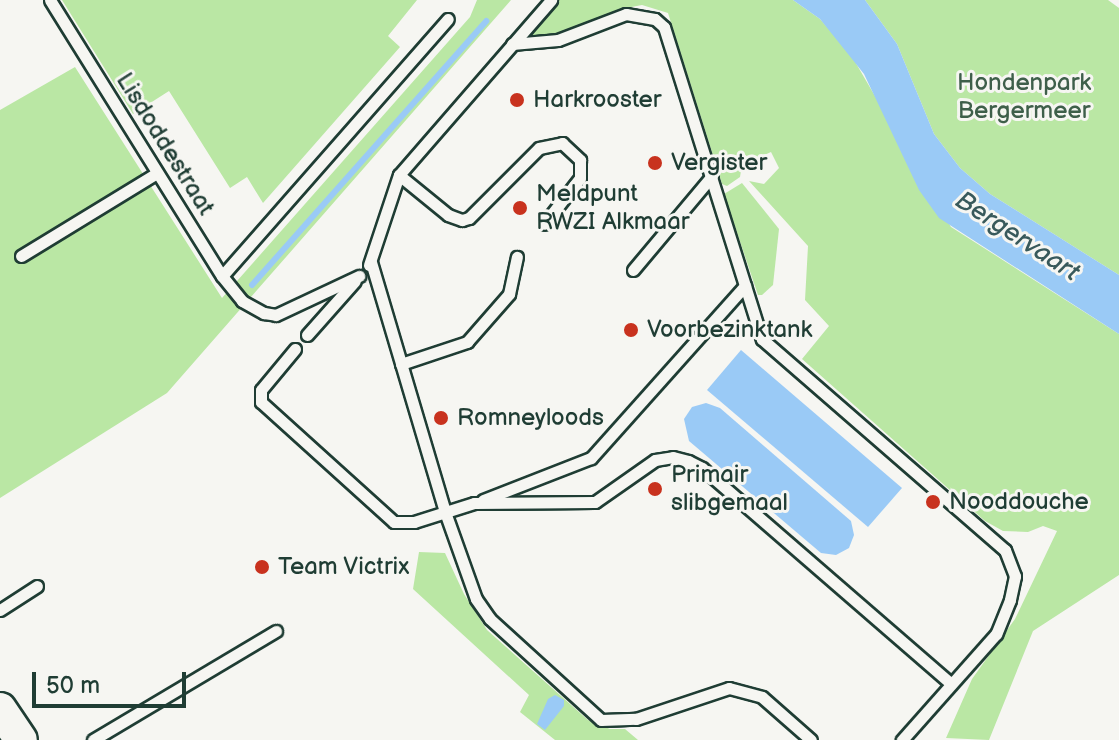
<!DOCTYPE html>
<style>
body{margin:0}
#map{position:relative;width:1119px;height:740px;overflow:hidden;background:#f6f6f2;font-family:"Balsamiq Sans",sans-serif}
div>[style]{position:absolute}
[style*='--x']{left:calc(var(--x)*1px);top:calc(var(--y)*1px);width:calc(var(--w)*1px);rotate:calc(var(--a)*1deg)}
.green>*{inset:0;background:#bae7a4}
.water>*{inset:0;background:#9acaf6}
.stream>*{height:6px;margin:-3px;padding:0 3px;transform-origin:3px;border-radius:3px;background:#9acaf6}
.roads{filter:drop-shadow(2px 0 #1f3d34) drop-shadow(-2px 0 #1f3d34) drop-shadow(0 2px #1f3d34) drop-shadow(0 -2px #1f3d34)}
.lane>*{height:11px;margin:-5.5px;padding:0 5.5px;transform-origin:5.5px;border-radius:5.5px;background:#f6f6f2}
.secondary>*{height:32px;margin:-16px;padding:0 16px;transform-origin:16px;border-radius:16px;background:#f6f6f2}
.dots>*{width:22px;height:22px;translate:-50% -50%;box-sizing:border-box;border:4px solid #f6f6f2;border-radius:50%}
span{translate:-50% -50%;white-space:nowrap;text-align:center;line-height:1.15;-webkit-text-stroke:6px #f6f6f2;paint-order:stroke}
.park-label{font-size:24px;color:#3e5f4a}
.poi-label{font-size:24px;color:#1f3d34}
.left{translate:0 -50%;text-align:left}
.street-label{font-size:24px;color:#1f3d34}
.water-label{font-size:26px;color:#38595b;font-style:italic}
.scale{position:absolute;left:32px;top:672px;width:154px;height:36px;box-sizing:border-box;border:4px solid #1f3d34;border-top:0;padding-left:10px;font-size:24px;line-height:28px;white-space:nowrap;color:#1f3d34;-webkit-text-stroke:6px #f6f6f2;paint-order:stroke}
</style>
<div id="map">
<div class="green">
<div style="clip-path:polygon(62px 0,417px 0,388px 36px,400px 47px,263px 203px,247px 177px,230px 188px,169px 91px,133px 114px)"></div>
<div style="clip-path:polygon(477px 0,511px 0,167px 393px,0 498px,0 110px,75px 67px,222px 298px,470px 17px)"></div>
<div style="clip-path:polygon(557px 0,793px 0,820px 19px,850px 53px,951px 227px,1119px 334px,1119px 575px,1033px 631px,989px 740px,946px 738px,972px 679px,1015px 619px,1057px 531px,1043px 526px,1028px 532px,1003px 531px,985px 521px,802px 359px,829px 326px,805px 300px,808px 246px,749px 181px,764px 184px,779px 168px,771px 152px,742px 165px,740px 177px,727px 186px,722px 184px,668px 13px,642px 5px,621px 9px,559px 35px,535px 39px,524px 37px)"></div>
<div style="clip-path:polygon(865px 0,1108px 0,1119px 8px,1119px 275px,990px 194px,960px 168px,934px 134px,897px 44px)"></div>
<div style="clip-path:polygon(742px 183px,779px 229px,773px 285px,762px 295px,758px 295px,724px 194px)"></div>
<div style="clip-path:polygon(419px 552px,445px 553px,464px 594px,487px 630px,588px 720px,610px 729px,625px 729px,638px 740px,555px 740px,520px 712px,529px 695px,413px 589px)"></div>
</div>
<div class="water">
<div style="clip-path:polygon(793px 0,865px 0,897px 44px,934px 134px,960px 168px,990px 194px,1119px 275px,1119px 334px,939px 218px,919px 190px,864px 74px,820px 19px)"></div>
<div style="clip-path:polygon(741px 350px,902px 488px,868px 527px,707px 390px)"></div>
<div style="clip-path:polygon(706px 403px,720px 408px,851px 521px,854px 535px,849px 548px,836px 555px,821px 553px,689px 441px,684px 419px,692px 407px)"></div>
<div style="clip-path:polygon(555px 695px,564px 700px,564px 706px,545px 730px,537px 724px,548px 699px)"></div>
</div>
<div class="stream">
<div style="--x:252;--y:285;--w:353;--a:-48.4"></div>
</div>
<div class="roads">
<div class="lane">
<div style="--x:50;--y:0;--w:325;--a:58.1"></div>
<div style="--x:222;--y:276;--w:32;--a:51"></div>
<div style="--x:242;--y:301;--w:25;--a:29"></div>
<div style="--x:264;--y:313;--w:12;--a:9"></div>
<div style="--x:276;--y:315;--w:92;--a:-25.2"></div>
<div style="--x:512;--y:44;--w:46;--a:-5"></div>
<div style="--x:558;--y:40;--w:73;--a:-20.9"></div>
<div style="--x:626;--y:14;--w:29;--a:10"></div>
<div style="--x:655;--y:19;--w:12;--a:42"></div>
<div style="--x:664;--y:27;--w:327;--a:72.6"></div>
<div style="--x:762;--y:339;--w:322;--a:41"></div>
<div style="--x:1005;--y:550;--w:28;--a:69"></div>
<div style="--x:1015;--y:576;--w:25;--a:102"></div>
<div style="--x:1010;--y:600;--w:37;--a:112"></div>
<div style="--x:996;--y:634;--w:142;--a:131.6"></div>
<div style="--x:399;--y:175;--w:63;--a:39.2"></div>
<div style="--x:448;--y:215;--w:15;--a:20"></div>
<div style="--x:462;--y:220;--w:7;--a:-16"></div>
<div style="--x:469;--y:218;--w:99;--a:-45"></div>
<div style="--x:539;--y:148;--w:24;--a:-12"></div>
<div style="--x:562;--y:143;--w:25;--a:43"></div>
<div style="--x:580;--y:160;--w:18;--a:90"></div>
<div style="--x:580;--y:178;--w:58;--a:128"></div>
<div style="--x:21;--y:256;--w:159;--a:-31.4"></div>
<div style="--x:371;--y:262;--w:261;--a:73.5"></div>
<div style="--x:445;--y:512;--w:92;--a:70.4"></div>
<div style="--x:476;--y:599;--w:24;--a:55"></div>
<div style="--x:490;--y:619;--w:150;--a:42.3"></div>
<div style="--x:601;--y:720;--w:35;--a:-2"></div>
<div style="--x:636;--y:719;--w:98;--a:-18.4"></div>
<div style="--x:729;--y:688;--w:34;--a:15"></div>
<div style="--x:762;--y:697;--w:65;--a:41.3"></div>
<div style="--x:369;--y:265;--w:95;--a:-71.6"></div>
<div style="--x:399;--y:175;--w:232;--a:-49"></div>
<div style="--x:633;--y:270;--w:123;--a:-50"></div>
<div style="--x:222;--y:276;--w:342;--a:-48.7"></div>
<div style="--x:307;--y:335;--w:72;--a:-48.4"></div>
<div style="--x:295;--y:349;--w:53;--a:129.7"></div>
<div style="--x:261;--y:390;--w:12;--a:90"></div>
<div style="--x:261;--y:402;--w:179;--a:42.1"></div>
<div style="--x:394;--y:522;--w:20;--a:0"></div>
<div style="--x:414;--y:522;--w:63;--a:-17.6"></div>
<div style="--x:474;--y:503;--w:121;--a:-0.5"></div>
<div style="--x:595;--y:502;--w:73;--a:-35"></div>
<div style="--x:655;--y:460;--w:18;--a:-9"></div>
<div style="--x:673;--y:457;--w:16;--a:15"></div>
<div style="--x:688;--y:461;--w:16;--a:27"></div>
<div style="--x:702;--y:468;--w:328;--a:40.9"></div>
<div style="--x:401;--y:364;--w:70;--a:-18.4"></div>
<div style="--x:467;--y:342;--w:64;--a:-48.8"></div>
<div style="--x:509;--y:294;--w:38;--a:-78"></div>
<div style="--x:483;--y:500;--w:116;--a:-21.3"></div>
<div style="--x:591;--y:458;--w:231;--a:-48.2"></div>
<div style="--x:0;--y:610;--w:44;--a:-33"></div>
<div style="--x:93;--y:740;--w:213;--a:-30.8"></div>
</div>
<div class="secondary">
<div style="--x:0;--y:709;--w:37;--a:56"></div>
</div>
</div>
<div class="dots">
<div style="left:517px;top:100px;background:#c8321e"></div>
<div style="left:655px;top:163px;background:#c8321e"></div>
<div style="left:520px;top:208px;background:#c8321e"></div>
<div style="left:631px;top:330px;background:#c8321e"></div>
<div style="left:441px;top:418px;background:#c8321e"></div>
<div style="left:655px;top:489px;background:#c8321e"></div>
<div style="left:933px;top:502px;background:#c8321e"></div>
<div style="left:262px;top:567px;background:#c8321e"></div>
</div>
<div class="park-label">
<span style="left:1024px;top:97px">Hondenpark<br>Bergermeer</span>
</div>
<div class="poi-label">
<span class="left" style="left:533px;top:100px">Harkrooster</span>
<span class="left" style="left:671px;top:163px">Vergister</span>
<span class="left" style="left:536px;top:208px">Meldpunt<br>RWZI Alkmaar</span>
<span class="left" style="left:647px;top:330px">Voorbezinktank</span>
<span class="left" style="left:457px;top:418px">Romneyloods</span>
<span class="left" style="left:671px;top:489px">Primair<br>slibgemaal</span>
<span class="left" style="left:949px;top:502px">Nooddouche</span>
<span class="left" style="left:278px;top:567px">Team Victrix</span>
</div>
<div class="street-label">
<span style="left:165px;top:144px;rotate:58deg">Lisdoddestraat</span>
</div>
<div class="water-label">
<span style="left:1017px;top:237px;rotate:33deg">Bergervaart</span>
</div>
<div class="scale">50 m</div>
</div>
